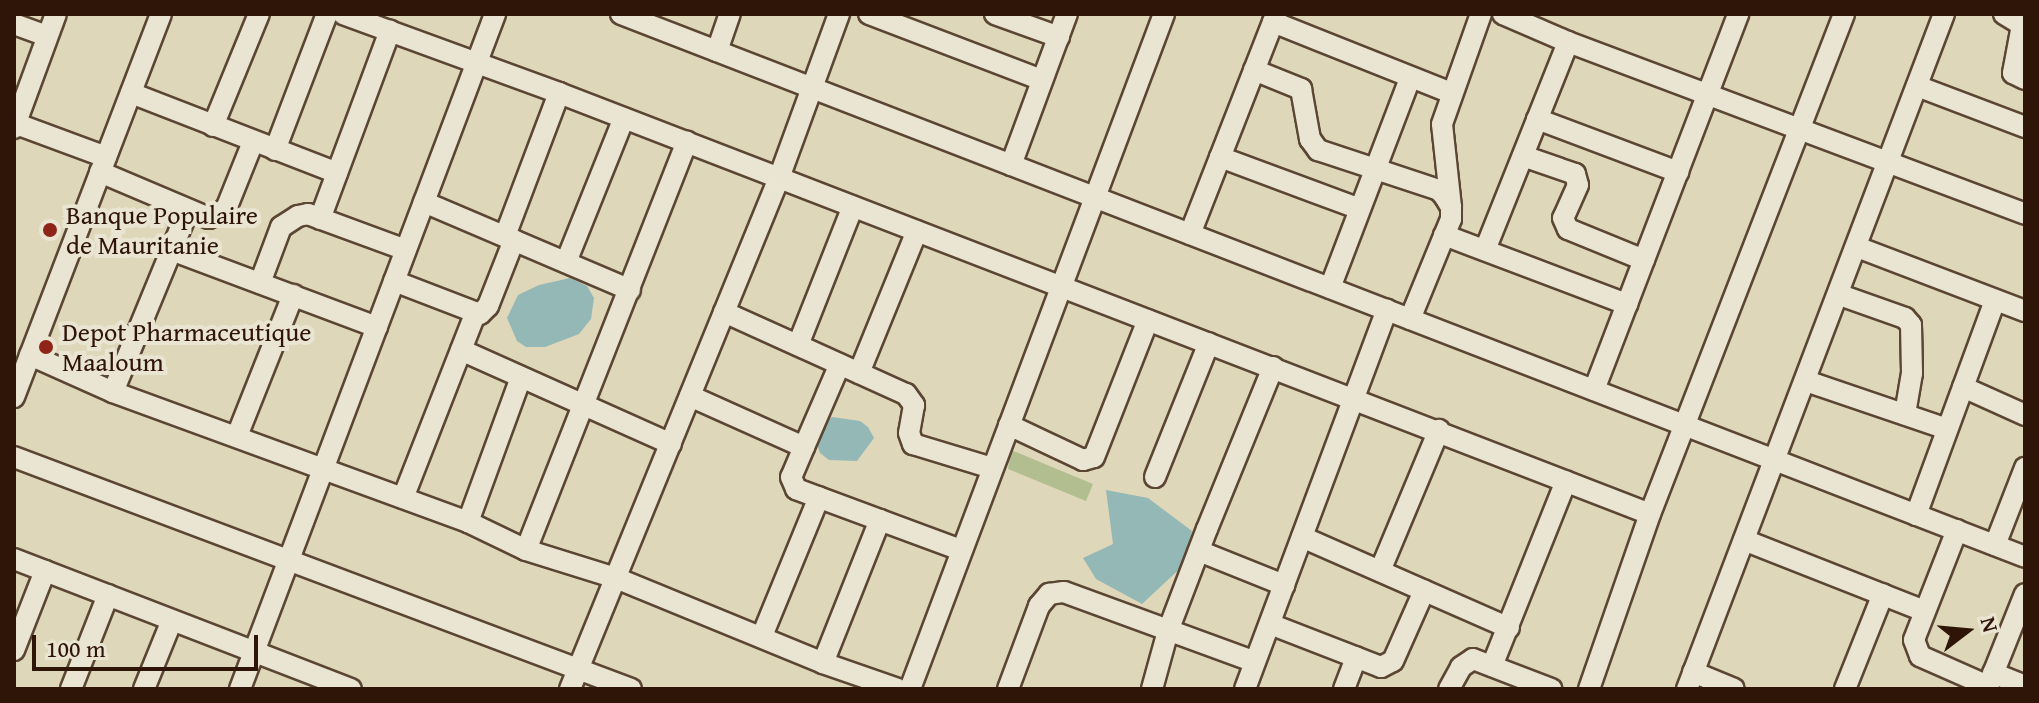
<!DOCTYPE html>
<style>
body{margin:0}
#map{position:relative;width:2039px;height:703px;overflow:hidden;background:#dfd7ba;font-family:"Gentium Book Plus",serif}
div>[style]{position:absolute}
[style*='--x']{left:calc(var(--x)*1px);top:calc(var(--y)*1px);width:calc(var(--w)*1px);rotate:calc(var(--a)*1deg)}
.green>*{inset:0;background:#b2be90}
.water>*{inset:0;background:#94b8b5}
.roads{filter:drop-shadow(2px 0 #5b4634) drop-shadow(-2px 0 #5b4634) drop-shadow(0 2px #5b4634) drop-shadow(0 -2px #5b4634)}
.minor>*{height:20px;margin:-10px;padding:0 10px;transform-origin:10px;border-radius:10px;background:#eae5d2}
.dots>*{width:22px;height:22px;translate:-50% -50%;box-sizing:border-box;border:4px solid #eae5d2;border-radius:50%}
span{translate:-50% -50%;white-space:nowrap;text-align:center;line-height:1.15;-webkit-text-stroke:8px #eae5d2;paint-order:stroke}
.poi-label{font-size:26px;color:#2f1508}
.left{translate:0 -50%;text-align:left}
.frame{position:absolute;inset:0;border:16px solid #2f1508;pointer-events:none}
.north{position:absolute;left:1927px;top:591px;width:80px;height:80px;-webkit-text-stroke:6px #eae5d2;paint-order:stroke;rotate:74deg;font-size:22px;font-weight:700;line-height:32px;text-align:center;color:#2f1508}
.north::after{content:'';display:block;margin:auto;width:28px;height:36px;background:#2f1508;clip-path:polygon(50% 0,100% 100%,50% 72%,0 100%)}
.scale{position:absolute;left:32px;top:635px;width:226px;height:36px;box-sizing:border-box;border:4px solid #2f1508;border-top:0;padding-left:10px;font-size:24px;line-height:28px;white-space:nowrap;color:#2f1508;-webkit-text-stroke:6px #eae5d2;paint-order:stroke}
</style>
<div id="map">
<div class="green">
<div style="clip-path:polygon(1011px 450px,1093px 484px,1086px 501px,1008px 469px)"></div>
</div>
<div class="water">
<div style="clip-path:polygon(570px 278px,587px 286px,594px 298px,591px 319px,579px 334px,545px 347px,526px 347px,517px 341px,507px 318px,518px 295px,539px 285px)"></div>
<div style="clip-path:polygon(832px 417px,860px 421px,868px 427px,874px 438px,857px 461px,829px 460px,820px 453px,815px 438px,820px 426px)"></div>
<div style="clip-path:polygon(1106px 490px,1148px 498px,1192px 531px,1185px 564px,1142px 604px,1096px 579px,1083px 558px,1113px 544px)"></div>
</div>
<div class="roads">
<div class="minor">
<div style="--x:343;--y:14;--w:230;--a:20.1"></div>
<div style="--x:559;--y:93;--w:1169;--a:21.1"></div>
<div style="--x:621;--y:14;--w:1505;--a:21.14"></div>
<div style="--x:869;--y:14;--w:185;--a:20.9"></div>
<div style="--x:995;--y:14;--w:68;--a:19.8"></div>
<div style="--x:1503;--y:14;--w:71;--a:23.3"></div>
<div style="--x:1568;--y:42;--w:488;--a:20.6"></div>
<div style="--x:2004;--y:14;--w:21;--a:31"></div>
<div style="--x:2022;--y:25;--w:49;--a:100.6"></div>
<div style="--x:2013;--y:73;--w:13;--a:27"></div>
<div style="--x:1273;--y:22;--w:192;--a:21.7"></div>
<div style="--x:14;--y:24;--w:35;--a:20"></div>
<div style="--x:717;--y:51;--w:39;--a:-71"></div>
<div style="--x:1254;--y:70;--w:51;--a:22"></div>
<div style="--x:1301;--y:89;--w:51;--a:79.8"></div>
<div style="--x:1310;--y:139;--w:14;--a:54"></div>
<div style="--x:1318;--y:150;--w:127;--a:18.3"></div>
<div style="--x:1439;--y:190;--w:9;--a:49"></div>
<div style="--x:1445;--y:197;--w:12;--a:59"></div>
<div style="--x:1451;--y:207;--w:12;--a:90"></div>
<div style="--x:1451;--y:219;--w:108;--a:112.3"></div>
<div style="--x:1917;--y:86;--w:116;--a:20.8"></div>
<div style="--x:131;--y:93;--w:221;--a:21.2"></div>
<div style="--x:1537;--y:119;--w:151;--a:20.6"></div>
<div style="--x:14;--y:123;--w:98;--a:20.3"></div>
<div style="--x:213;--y:126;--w:121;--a:-67.7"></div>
<div style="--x:14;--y:128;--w:121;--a:-69.8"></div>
<div style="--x:275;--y:150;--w:146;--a:-69.1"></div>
<div style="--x:1523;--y:156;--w:55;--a:19.1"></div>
<div style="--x:1575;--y:174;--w:11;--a:75"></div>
<div style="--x:1578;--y:185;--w:36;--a:114"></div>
<div style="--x:1563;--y:218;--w:12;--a:66"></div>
<div style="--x:1568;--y:229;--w:82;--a:22.2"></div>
<div style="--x:1220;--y:157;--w:149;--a:20.4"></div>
<div style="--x:1011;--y:165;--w:161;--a:-69.7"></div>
<div style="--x:100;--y:172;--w:118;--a:22.9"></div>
<div style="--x:209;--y:218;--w:19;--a:-28"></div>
<div style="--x:226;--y:209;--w:72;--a:-68.1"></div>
<div style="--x:424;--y:202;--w:224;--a:23.1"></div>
<div style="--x:1451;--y:207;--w:83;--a:-96.2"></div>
<div style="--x:1442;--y:124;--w:117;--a:-70.5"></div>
<div style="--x:320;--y:219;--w:201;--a:-69.6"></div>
<div style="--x:1190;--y:234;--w:236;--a:-68.6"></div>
<div style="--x:1444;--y:235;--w:196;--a:20.7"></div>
<div style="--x:505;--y:236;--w:153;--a:-69.3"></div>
<div style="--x:1857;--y:247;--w:180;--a:20.9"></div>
<div style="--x:171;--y:250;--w:220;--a:20.5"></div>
<div style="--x:1485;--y:250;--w:224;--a:-68.2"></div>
<div style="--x:566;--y:262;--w:155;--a:-68.1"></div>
<div style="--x:394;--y:281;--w:92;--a:21"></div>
<div style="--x:480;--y:314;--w:11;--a:-45"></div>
<div style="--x:488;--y:306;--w:71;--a:-68.5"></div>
<div style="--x:260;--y:283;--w:60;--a:-69.4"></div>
<div style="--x:281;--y:227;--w:20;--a:-33"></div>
<div style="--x:298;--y:216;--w:10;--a:-11"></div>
<div style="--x:308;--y:214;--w:104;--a:20.2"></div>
<div style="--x:1330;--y:288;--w:225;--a:-69.1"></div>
<div style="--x:1840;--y:295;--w:69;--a:19.5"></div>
<div style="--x:1905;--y:318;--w:9;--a:49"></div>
<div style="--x:1911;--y:325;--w:48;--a:88.8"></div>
<div style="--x:1912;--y:373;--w:42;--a:99.7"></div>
<div style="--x:724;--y:312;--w:200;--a:24.3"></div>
<div style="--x:906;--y:394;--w:14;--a:54"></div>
<div style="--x:914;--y:405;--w:28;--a:100"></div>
<div style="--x:909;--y:433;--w:12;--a:70"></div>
<div style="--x:913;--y:444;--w:83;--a:16.9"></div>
<div style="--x:798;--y:345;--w:149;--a:-68.4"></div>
<div style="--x:461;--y:350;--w:230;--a:24.1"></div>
<div style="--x:30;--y:355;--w:91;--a:24"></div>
<div style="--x:113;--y:392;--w:378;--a:20.1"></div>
<div style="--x:468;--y:522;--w:64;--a:25.8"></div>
<div style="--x:526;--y:550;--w:94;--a:17.3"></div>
<div style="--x:616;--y:578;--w:224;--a:22.3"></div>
<div style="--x:823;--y:663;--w:79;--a:19.1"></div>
<div style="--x:859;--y:373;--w:153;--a:-67.8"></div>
<div style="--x:1806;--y:381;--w:149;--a:18.8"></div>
<div style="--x:1963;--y:387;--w:68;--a:24.3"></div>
<div style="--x:1594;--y:390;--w:403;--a:-69"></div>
<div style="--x:113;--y:392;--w:197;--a:-67.6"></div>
<div style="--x:690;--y:396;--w:125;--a:24.1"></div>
<div style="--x:804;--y:447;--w:90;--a:-66.6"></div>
<div style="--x:14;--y:397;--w:410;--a:-69"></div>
<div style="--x:1009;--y:425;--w:82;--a:25.3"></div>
<div style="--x:1083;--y:460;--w:11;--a:-15"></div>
<div style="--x:1094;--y:457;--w:147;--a:-68.5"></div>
<div style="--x:237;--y:436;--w:152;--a:-68.3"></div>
<div style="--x:804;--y:447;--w:33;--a:113"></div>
<div style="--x:791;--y:477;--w:13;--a:67"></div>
<div style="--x:796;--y:489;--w:176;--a:20.3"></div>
<div style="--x:14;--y:457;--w:659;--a:20.61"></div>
<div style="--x:1155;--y:477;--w:144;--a:-68.1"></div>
<div style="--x:403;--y:498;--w:198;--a:-68.6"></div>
<div style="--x:1916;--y:515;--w:229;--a:-69.8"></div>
<div style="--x:468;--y:522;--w:154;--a:-69.9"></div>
<div style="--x:1957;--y:530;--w:118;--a:111.4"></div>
<div style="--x:1914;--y:640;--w:17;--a:69"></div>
<div style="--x:1920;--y:656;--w:74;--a:23.8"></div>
<div style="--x:1302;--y:537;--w:226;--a:23.7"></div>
<div style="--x:1744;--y:540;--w:193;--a:21.5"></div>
<div style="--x:1995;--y:545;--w:83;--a:-68.7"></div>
<div style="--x:526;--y:550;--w:439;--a:-68.5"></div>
<div style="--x:1199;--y:551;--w:92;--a:21.8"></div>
<div style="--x:14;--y:559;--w:361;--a:21.1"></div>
<div style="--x:1380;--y:571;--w:153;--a:-67.3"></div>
<div style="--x:1270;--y:624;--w:119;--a:21.2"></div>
<div style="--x:1381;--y:667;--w:13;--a:-27"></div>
<div style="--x:1393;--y:661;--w:77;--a:-66.1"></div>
<div style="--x:762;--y:636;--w:150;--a:-67.7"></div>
<div style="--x:14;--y:650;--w:85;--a:-68.6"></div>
<div style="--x:823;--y:663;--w:154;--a:-68.3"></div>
<div style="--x:1492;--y:666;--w:199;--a:-68.2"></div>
<div style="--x:1693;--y:672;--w:44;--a:22.5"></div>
<div style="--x:1993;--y:673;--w:35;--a:22"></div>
<div style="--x:71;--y:689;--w:101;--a:-68.5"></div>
<div style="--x:144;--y:689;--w:74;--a:-67.9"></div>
<div style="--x:240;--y:689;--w:722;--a:-69.3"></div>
<div style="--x:570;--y:689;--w:552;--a:-67.76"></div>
<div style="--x:779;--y:178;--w:175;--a:-69.9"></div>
<div style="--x:910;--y:689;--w:721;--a:-69.38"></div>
<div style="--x:1008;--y:689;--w:89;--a:-69.5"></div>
<div style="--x:1039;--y:606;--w:16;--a:-50"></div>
<div style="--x:1049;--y:594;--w:15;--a:-8"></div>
<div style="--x:1064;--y:592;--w:203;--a:20.1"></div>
<div style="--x:1152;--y:689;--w:60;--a:-74.6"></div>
<div style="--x:1168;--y:631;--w:109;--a:-69.1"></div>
<div style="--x:1207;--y:529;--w:175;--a:-67.8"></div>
<div style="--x:1245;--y:689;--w:405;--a:-69.5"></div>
<div style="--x:1344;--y:689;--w:34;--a:-69"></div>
<div style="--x:1449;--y:689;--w:25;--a:-61"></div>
<div style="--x:1461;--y:667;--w:14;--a:-34"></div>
<div style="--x:1473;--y:659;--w:84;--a:21"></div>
<div style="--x:1589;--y:689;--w:185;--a:-70.8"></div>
<div style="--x:1650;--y:514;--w:536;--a:-68.79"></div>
<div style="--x:1687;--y:689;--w:722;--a:-69.16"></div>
<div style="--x:1845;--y:689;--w:102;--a:-68.2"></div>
<div style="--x:1987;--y:689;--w:102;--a:-68.2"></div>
</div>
</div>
<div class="dots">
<div style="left:50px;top:230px;background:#8f2418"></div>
<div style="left:46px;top:347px;background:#8f2418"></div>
</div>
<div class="poi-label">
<span class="left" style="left:66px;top:230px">Banque Populaire<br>de Mauritanie</span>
<span class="left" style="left:62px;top:347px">Depot Pharmaceutique<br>Maaloum</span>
</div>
<div class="frame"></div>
<div class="north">N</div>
<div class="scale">100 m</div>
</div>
